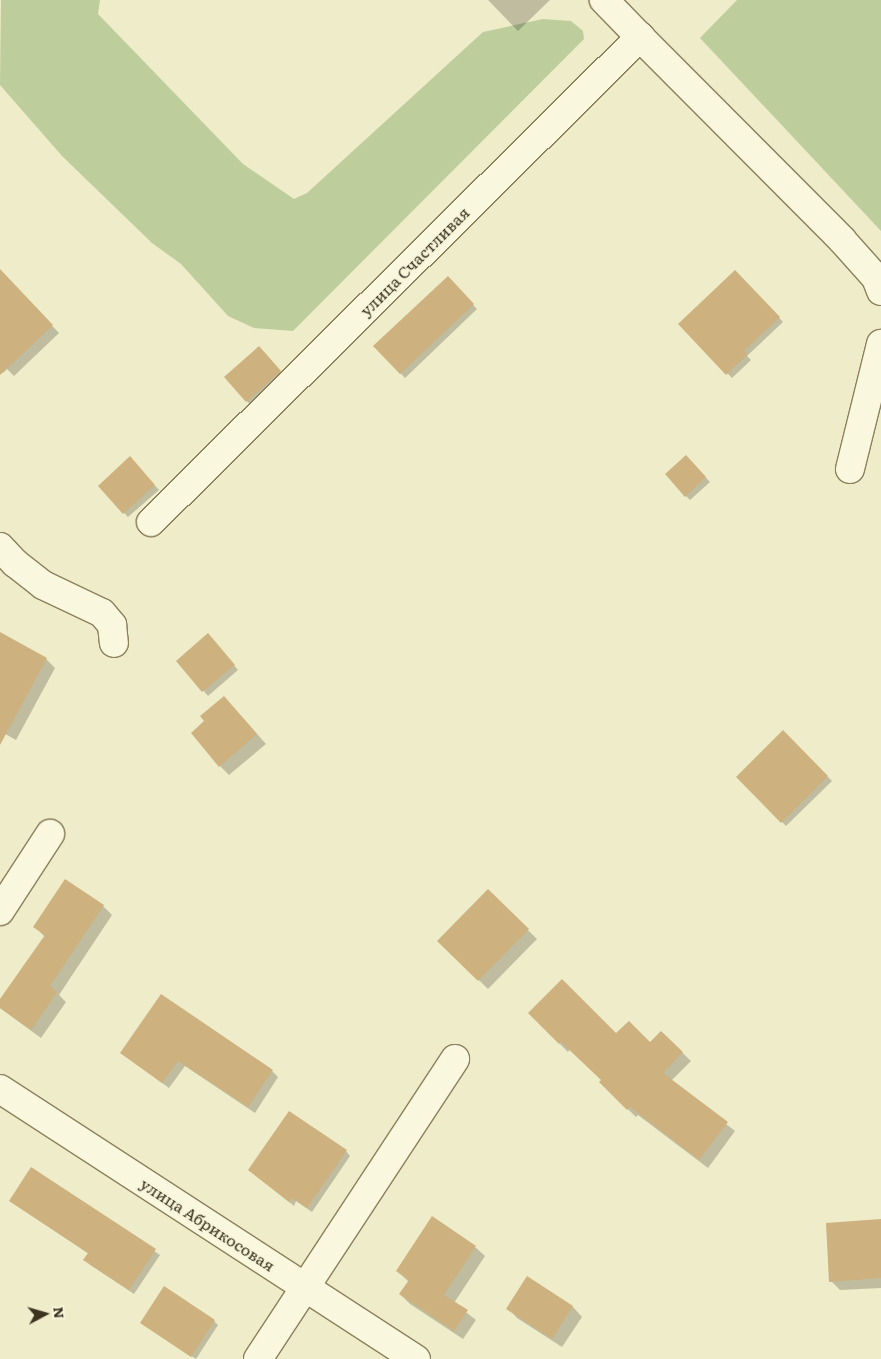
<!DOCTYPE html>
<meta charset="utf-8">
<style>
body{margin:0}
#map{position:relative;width:881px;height:1359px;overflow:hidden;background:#efecc9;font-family:Literata,serif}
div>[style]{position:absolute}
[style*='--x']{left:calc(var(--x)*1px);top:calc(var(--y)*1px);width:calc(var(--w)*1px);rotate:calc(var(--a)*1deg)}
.green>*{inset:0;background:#bdce9c}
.shadow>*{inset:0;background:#0003}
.building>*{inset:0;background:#cdb17f}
.roads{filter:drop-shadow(1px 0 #8c805d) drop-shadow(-1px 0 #8c805d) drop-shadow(0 1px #8c805d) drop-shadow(0 -1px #8c805d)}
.minor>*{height:28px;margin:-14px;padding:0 14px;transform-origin:14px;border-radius:14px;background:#f9f7dd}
span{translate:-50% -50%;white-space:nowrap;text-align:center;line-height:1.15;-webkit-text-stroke:4px #f6f4d9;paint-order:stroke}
.street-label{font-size:16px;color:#3c3421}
.north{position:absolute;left:20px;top:1289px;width:50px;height:50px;-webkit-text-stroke:4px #f6f4d9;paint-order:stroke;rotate:84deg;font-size:14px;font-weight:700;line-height:20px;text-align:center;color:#3c3421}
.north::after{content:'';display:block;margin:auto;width:18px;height:22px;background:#3c3421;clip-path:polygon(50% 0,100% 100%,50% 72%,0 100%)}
</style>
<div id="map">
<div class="green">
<div style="clip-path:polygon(1px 0,100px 0,98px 14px,243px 164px,294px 199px,307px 193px,483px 32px,543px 19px,571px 21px,583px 31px,584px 39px,293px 331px,254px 328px,228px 316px,181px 264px,152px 243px,62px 156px,0 85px)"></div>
<div style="clip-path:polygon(737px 0,881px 0,881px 231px,700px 38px)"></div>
</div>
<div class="shadow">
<div style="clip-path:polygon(488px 0,550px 0,518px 31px)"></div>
<div style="clip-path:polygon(735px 271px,783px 322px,747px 356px,751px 360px,732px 378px,680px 324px)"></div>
<div style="clip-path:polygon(4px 275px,59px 333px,14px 376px,7px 369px,3px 373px,0 371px,0 279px)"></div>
<div style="clip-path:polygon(448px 277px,477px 309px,405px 378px,375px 346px)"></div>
<div style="clip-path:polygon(264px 352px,284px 376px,251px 406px,226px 377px)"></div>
<div style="clip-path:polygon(691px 461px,710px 482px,690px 500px,686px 496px)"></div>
<div style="clip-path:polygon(134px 463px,159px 490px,128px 517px,99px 486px)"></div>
<div style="clip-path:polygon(0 634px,46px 659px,55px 668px,16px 740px,0 731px)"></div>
<div style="clip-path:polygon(212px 639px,238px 670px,208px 696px,178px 661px)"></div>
<div style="clip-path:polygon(224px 697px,266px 744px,229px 775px,220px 766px,206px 721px)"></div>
<div style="clip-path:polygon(783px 732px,832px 781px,786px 826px,738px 777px)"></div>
<div style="clip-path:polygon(488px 891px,537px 939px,488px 989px,439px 941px)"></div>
<div style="clip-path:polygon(103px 906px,112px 915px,59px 995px,66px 1002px,41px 1038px,0 1008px,0 1001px,45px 937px,35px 927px)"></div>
<div style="clip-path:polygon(529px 1013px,650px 1044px,661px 1032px,691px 1061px,671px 1081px,735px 1131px,708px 1168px,638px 1115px,636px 1117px,600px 1082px,602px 1080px,570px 1049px,568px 1052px)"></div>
<div style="clip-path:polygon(121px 1053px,272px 1071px,278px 1077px,255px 1113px,185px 1066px,169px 1088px)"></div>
<div style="clip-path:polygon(346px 1151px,350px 1156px,312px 1212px,296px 1201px,294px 1206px,255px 1174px)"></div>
<div style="clip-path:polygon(32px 1168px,160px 1255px,134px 1294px,89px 1264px,89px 1254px,10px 1201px)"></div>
<div style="clip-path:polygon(881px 1221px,881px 1288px,840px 1290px,831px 1281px)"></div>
<div style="clip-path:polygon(475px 1247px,485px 1256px,454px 1303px,476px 1320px,463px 1339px,410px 1304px,400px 1294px,409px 1282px,397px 1271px)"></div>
<div style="clip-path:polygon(528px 1278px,573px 1307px,582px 1317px,562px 1347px,517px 1318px,508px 1308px)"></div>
<div style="clip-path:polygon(214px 1321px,218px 1325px,196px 1359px,142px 1323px)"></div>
</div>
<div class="building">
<div style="clip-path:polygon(0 269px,53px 325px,0 375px)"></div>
<div style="clip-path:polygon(735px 270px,780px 317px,744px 351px,747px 355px,726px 375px,678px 324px)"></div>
<div style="clip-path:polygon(448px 276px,474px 304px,400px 374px,373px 346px)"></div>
<div style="clip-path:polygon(259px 346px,281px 371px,246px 402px,224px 377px)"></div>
<div style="clip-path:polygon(686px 455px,706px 477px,685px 497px,665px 474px)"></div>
<div style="clip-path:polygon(130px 456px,155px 485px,123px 514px,98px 486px)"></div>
<div style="clip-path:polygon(0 632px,47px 658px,0 745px)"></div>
<div style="clip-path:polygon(208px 633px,235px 665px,202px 692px,176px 661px)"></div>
<div style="clip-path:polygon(224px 696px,257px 734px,219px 767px,191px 733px,204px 721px,200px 716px)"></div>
<div style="clip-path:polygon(783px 730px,828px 776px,781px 823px,736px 777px)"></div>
<div style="clip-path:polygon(65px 879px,104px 905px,50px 986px,57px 992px,31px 1030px,0 1008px,0 999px,45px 935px,33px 927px)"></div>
<div style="clip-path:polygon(488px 889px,529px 929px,478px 981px,437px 941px)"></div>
<div style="clip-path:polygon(562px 979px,616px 1033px,629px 1021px,650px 1042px,661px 1031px,683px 1052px,663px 1073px,728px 1122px,699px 1160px,630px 1107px,627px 1110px,599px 1082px,601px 1080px,561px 1042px,559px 1044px,528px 1013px)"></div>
<div style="clip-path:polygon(161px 994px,273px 1070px,248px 1107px,178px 1061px,162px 1083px,120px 1053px)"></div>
<div style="clip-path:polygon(289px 1111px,347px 1150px,307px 1208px,292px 1198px,289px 1202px,248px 1170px)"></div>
<div style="clip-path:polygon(31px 1167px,156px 1249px,129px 1290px,83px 1260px,88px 1253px,9px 1201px)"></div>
<div style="clip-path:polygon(432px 1216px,476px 1246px,444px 1295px,468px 1310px,454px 1331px,399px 1294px,409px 1280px,396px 1271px)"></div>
<div style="clip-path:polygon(881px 1219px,881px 1278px,829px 1282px,826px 1223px)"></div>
<div style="clip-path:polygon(527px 1276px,573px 1306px,552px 1339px,506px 1309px)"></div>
<div style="clip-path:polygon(164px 1286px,215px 1320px,191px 1357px,140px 1323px)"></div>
</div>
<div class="roads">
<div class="minor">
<div style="--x:640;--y:37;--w:286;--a:45.1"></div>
<div style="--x:842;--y:240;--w:51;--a:48.2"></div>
<div style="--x:876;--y:278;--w:14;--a:69"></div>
<div style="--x:850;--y:469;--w:129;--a:-76.1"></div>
<div style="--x:151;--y:522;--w:689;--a:-44.76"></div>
<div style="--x:640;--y:37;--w:52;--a:-134.2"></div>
<div style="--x:0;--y:547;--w:22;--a:47"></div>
<div style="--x:15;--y:563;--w:36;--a:38"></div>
<div style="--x:43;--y:585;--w:65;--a:25.4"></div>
<div style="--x:102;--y:613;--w:16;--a:50"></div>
<div style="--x:112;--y:625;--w:18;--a:84"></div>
<div style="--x:0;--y:911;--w:92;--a:-57"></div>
<div style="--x:0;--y:1089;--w:496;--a:33"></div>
<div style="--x:258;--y:1359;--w:359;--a:-56.7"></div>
</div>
</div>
<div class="street-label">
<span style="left:414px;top:261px;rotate:-45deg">улица Счастливая</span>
<span style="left:208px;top:1224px;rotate:33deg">улица Абрикосовая</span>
</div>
<div class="north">N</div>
</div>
